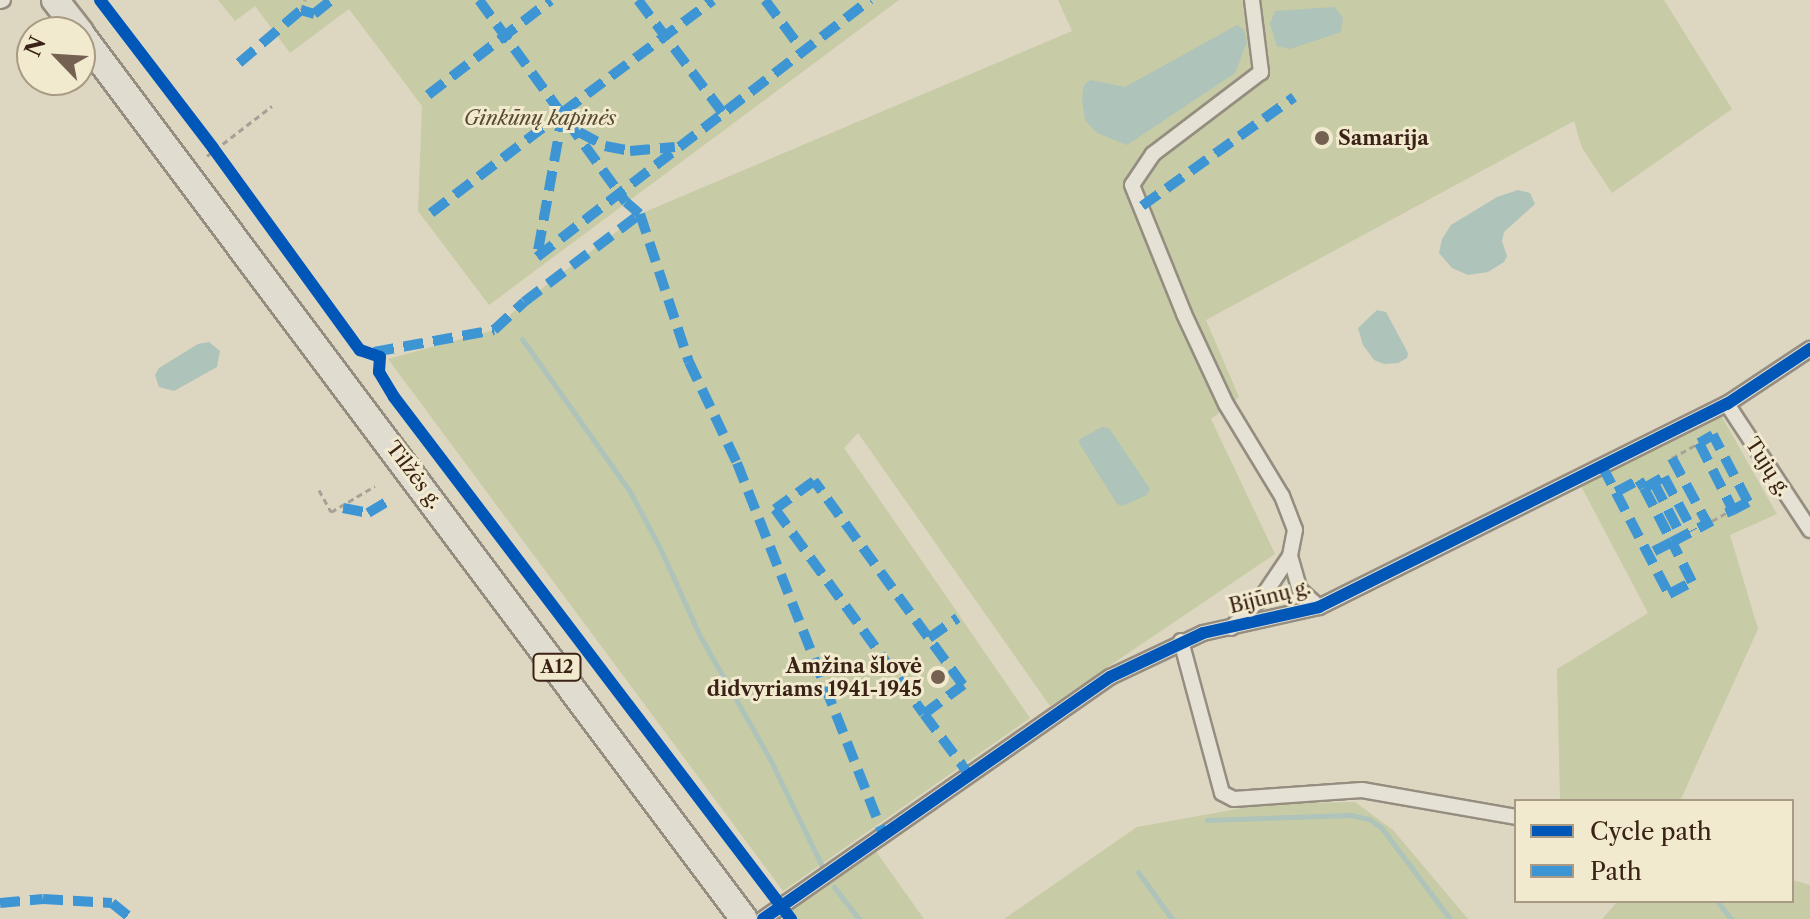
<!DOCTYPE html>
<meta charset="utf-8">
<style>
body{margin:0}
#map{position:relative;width:1810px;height:919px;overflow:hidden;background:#ddd7c1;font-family:"Libre Caslon Text",serif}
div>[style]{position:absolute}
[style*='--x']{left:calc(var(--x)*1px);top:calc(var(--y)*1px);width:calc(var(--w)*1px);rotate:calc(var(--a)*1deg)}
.green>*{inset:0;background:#c7cba6}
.water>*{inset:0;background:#aec3b9}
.stream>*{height:5px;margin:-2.5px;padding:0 2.5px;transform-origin:2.5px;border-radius:2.5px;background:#aec3b9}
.path>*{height:3px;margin-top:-1.5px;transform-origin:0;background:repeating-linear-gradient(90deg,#a6a197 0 6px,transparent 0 10px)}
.roads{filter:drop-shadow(2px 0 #958e80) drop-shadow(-2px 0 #958e80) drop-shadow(0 2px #958e80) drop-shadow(0 -2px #958e80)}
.street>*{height:14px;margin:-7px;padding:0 7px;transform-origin:7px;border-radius:7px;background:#e5e1d5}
.highway>*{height:26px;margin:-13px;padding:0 13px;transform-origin:13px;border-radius:13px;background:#e0dccf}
.quiet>*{height:10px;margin-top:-5px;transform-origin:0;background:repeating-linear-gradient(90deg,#3e95d4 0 20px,transparent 0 30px)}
.cycleway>*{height:12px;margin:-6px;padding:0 6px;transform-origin:6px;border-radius:6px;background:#0057b8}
.dots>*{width:22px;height:22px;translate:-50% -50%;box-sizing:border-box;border:4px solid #f1eace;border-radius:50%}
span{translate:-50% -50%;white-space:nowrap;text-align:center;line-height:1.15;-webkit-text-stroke:6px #f1eace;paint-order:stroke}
.shield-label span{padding:2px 6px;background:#f1eace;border:2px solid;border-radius:6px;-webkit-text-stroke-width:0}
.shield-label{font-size:18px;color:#3b2216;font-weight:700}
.park-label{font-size:20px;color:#5a4a34;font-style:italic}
.poi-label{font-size:20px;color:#3b2216;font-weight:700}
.left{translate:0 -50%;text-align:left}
.right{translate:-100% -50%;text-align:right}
.street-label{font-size:20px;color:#3b2216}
.legend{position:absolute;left:1514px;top:799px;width:280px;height:104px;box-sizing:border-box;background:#f1eace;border:2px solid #a89a84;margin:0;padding:10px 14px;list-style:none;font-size:24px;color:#3b2216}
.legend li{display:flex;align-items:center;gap:16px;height:40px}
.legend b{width:40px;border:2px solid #a89a84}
.north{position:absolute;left:16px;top:16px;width:80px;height:80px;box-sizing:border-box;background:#f1eace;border:2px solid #a89a84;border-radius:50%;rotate:295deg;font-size:22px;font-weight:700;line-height:32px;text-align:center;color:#3b2216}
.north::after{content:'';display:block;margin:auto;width:28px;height:36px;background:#746152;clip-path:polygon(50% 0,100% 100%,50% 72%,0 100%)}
</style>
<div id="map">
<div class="green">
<div style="clip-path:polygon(218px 0,899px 0,489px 305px,418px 211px,422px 106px,349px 9px,290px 53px,255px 6px,235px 21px)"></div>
<div style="clip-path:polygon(1058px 0,1664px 0,1732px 109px,1612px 193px,1582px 148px,1574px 121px,1206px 320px,1239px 397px,1211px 419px,1275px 554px,1050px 706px,858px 433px,844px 448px,1030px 718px,783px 891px,388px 359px,494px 330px,524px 302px,640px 214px,1072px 31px)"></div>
<div style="clip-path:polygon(1722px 417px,1777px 514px,1730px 535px,1758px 629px,1680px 801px,1560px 801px,1557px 669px,1648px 613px,1581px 486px)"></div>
<div style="clip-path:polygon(1355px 802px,1393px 830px,1468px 919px,1004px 919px,1137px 827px,1265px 804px)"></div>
<div style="clip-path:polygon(875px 850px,924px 919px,791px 919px,785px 911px)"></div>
<div style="clip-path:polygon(1792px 880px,1810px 885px,1810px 919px,1602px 919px,1618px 901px,1792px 901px)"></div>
</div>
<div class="water">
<div style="clip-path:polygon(1334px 7px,1343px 17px,1341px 32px,1290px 49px,1277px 46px,1270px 24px,1275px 11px)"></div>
<div style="clip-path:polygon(1237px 25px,1244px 30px,1247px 42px,1235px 73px,1127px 145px,1097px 133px,1085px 120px,1082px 98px,1084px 85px,1090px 80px,1125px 87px)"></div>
<div style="clip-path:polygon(1518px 190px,1530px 193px,1535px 204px,1504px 232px,1502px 241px,1507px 256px,1504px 262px,1488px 272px,1468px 275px,1452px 268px,1439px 253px,1442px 239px,1451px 225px,1497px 197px)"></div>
<div style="clip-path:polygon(1377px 310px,1386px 312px,1408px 353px,1407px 358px,1398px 363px,1384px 364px,1374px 360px,1363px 345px,1358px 328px)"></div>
<div style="clip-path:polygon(209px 342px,220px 351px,217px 367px,174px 391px,159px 387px,155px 375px,159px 368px,198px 344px)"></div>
<div style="clip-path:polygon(1102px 427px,1109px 428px,1150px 489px,1147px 495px,1122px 506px,1117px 504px,1079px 443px,1080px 439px)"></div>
</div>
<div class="stream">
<div style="--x:522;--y:339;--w:185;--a:54.7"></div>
<div style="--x:629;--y:490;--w:66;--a:61.9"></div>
<div style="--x:660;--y:548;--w:97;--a:65.6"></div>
<div style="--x:700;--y:636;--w:142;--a:60.4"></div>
<div style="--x:770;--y:759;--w:119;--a:64.1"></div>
<div style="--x:1207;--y:820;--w:144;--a:-2"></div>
<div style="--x:1351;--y:815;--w:18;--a:13"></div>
<div style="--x:1369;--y:819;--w:14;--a:34"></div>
<div style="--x:1381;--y:827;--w:115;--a:53.1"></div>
<div style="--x:1138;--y:872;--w:58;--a:54.1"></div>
<div style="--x:834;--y:887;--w:41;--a:52"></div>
<div style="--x:1717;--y:901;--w:23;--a:52"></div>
</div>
<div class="path">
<div style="--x:301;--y:10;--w:11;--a:-68"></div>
<div style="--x:207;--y:156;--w:82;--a:-37.6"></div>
<div style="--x:1672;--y:458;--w:31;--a:-29"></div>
<div style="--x:319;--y:490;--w:25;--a:61"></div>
<div style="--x:331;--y:512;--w:51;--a:-30.6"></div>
<div style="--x:1712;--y:521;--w:16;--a:-30"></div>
</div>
<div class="roads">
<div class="street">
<div style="--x:1252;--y:0;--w:73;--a:82.9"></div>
<div style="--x:1261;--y:72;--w:136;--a:142.8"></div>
<div style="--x:1153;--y:154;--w:37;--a:124"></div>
<div style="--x:1132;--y:185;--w:139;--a:68"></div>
<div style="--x:1184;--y:314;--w:99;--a:65"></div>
<div style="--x:1226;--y:404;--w:108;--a:58.7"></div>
<div style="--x:1282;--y:496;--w:36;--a:69"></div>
<div style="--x:1295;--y:530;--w:26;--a:101"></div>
<div style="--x:1290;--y:556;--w:35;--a:74"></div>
<div style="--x:1300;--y:590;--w:25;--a:42"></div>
<div style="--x:0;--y:1;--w:3;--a:-18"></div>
<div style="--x:1727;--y:404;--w:151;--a:56.6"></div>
<div style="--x:1231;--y:628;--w:45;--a:-45"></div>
<div style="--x:1263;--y:596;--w:48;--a:-56"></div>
<div style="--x:1181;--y:641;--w:157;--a:74.9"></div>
<div style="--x:1222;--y:793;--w:13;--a:27"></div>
<div style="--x:1234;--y:799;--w:128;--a:-4"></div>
<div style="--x:1362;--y:790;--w:156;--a:9.9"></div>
<div style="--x:763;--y:919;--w:423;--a:-34.9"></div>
<div style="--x:1110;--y:677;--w:103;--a:-25.3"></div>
<div style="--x:1203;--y:633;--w:119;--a:-12.6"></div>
<div style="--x:1319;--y:607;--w:456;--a:-26.5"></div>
<div style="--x:1727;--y:404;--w:100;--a:-33.5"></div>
</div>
<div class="highway">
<div style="--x:55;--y:0;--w:41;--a:52"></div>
<div style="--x:80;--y:33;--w:1107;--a:53.15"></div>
</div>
</div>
<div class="quiet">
<div style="--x:479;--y:0;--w:250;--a:54"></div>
<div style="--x:626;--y:202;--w:18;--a:41"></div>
<div style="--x:640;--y:214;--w:156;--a:71.7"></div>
<div style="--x:689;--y:362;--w:112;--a:64.6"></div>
<div style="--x:737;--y:463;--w:398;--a:68.5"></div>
<div style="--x:638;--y:0;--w:140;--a:53.1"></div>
<div style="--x:765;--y:0;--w:62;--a:53.5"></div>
<div style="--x:239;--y:63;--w:82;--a:-40.5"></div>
<div style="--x:301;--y:10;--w:14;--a:17"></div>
<div style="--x:314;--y:14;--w:22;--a:-39"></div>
<div style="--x:428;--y:95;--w:155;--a:-37.7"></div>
<div style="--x:563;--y:112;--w:187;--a:-36.7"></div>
<div style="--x:579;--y:132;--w:30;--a:28"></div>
<div style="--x:605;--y:146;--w:25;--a:11"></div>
<div style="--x:630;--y:151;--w:45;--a:-5.1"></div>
<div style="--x:1142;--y:206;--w:187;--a:-35.6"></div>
<div style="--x:431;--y:213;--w:166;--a:-37.4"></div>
<div style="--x:563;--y:112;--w:147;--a:100.2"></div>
<div style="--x:537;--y:257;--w:421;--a:-37.7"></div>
<div style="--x:374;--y:352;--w:122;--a:-10.4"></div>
<div style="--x:494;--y:330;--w:41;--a:-43"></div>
<div style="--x:524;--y:302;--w:146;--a:-37.2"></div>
<div style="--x:1672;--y:458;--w:74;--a:61.7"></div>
<div style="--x:1602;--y:466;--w:144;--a:62.4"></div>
<div style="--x:1669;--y:594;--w:26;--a:-28"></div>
<div style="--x:1692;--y:582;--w:45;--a:-116.6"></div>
<div style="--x:1672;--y:542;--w:45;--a:-27.7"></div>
<div style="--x:1654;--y:483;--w:61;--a:62.6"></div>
<div style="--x:1644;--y:488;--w:61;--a:62.6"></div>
<div style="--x:1672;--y:542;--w:27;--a:153"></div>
<div style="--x:1616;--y:492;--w:26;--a:-28"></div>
<div style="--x:1639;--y:480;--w:9;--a:58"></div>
<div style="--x:1644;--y:488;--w:23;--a:-29"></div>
<div style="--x:1664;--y:477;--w:61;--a:61.8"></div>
<div style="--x:343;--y:508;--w:25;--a:11"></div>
<div style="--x:368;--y:513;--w:21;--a:-31"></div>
<div style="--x:1726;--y:513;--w:8;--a:-23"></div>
<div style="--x:1733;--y:510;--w:17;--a:-28"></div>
<div style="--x:1748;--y:502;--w:76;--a:-117.6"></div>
<div style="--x:1713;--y:435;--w:16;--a:150"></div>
<div style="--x:1699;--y:443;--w:75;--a:63.1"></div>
<div style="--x:929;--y:638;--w:35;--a:-35"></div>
<div style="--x:924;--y:714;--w:49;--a:-36.6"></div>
<div style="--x:963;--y:685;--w:253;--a:-126.1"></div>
<div style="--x:814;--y:481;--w:48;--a:144.3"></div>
<div style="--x:775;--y:509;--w:253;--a:54"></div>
<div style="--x:924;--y:714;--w:64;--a:53.3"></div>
<div style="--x:962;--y:765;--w:11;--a:56"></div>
<div style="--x:0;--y:903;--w:43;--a:-5.3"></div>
<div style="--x:43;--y:899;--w:69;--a:3.3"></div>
<div style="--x:112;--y:903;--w:26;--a:39"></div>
</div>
<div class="cycleway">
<div style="--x:100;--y:0;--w:186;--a:52.6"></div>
<div style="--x:213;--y:148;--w:250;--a:54"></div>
<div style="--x:360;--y:350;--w:21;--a:19"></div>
<div style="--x:380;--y:357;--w:15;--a:94"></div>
<div style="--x:379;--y:372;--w:29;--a:59"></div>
<div style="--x:394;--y:397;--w:656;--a:52.75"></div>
<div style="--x:763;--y:919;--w:423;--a:-34.9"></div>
<div style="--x:1110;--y:677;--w:103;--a:-25.3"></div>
<div style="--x:1203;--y:633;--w:119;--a:-12.6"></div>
<div style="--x:1319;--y:607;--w:456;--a:-26.5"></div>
<div style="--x:1727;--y:404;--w:100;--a:-33.5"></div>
</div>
<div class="dots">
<div style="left:1322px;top:138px;background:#746152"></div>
<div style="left:938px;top:677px;background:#746152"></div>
</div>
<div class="shield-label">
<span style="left:557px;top:667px">A12</span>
</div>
<div class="park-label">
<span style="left:540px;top:118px">Ginkūnų kapinės</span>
</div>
<div class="poi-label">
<span class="left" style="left:1338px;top:138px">Samarija</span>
<span class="right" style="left:922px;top:678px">Amžina šlovė<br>didvyriams 1941-1945</span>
</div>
<div class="street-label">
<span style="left:1768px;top:467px;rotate:57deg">Tujų g.</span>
<span style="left:414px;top:475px;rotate:53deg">Tilžės g.</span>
<span style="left:1270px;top:597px;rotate:-14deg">Bijūnų g.</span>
</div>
<ul class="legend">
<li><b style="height:10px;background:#0057b8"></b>Cycle path</li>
<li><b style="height:10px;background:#3e95d4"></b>Path</li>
</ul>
<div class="north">N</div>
</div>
